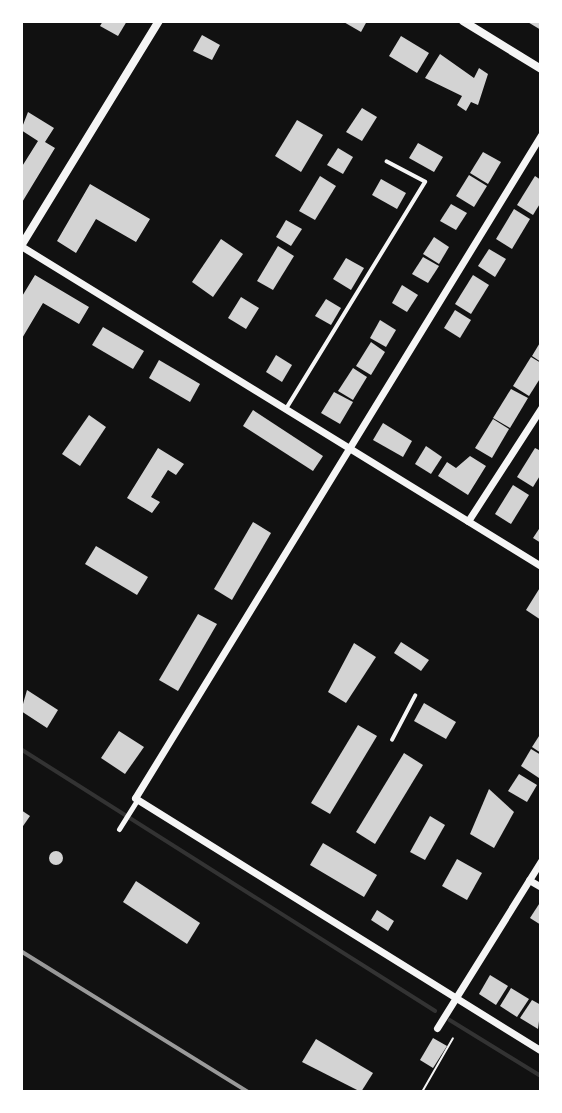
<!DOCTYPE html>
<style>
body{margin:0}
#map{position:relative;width:562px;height:1113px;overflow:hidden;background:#111;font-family:"Libre Baskerville",serif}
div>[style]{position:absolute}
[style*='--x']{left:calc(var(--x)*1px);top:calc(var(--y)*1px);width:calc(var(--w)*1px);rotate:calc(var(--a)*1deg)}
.stream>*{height:3.5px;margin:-1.75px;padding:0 1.75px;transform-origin:1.75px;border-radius:1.75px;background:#333}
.building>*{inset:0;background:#d3d3d3}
.round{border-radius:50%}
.path>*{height:2px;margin:-1px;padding:0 1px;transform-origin:1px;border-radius:1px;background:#f5f5f5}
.service>*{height:3.5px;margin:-1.75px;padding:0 1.75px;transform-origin:1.75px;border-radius:1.75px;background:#f5f5f5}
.pedestrian>*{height:5px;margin:-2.5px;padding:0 2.5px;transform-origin:2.5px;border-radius:2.5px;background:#f5f5f5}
.minor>*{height:7px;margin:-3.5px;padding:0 3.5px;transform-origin:3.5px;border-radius:3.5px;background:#f5f5f5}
.tertiary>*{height:8px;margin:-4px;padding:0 4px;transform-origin:4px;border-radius:4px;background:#f5f5f5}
.rail>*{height:3.5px;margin:-1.75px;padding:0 1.75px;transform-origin:1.75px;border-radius:1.75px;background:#9a9a9a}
span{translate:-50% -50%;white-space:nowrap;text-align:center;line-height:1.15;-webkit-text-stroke:7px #fff;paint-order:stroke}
.frame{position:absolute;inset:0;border:23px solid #fff;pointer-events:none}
</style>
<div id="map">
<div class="stream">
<div style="--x:21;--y:749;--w:490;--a:32.3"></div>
<div style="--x:450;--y:1020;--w:107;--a:31.6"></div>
</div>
<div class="building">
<div style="clip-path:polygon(103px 21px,127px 21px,118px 36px,100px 26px)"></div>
<div style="clip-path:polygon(342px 21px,367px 21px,361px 32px)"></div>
<div style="clip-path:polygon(526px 21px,541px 21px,541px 30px)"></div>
<div style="clip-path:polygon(202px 35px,220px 45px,212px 60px,193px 51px)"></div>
<div style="clip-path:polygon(401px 36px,429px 53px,417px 73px,389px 56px)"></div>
<div style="clip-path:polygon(440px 54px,474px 78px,479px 68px,488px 74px,478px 105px,471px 102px,466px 111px,457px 105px,462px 96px,425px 78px)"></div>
<div style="clip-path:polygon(362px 108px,377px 117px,362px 141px,346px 132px)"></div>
<div style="clip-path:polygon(28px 112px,54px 128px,45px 142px,55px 148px,21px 204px,21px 168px,38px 141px,21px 130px)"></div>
<div style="clip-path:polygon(297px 120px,323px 135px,301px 172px,275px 156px)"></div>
<div style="clip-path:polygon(418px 143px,443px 157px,434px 172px,409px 158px)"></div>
<div style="clip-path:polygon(338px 148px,353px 157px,343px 174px,327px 165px)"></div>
<div style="clip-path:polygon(483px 152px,501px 162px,488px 184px,470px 173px)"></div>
<div style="clip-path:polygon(469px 175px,487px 186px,474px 207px,456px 196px)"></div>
<div style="clip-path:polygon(320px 176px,336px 186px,315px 220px,299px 211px)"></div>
<div style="clip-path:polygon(535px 176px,541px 180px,541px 202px,533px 215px,517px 205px)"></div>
<div style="clip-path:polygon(381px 179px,406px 193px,397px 209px,372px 195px)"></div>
<div style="clip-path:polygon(90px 184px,150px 219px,136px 242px,96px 219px,76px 253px,57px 241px)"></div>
<div style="clip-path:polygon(451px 204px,467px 213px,456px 230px,440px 221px)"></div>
<div style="clip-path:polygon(514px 209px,530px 219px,512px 249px,496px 239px)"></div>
<div style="clip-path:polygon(286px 220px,302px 229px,291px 246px,276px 237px)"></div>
<div style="clip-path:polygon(434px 237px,449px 247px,439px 264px,423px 254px)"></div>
<div style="clip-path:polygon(221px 239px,243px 254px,213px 297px,192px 282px)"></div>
<div style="clip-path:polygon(278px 246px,294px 256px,273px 290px,257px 281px)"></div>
<div style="clip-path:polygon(489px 249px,506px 259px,495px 277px,478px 266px)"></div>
<div style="clip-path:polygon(423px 257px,439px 266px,428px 283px,412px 274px)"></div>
<div style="clip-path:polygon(346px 258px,364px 268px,351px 290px,333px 279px)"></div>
<div style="clip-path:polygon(35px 275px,89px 307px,79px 324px,43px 303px,21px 340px,21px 298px)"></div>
<div style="clip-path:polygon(473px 275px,489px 285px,471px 314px,455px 304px)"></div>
<div style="clip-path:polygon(402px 285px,418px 295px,407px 312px,392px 303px)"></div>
<div style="clip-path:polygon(241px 297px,259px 308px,246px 329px,228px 318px)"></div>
<div style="clip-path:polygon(326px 299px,341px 308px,331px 325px,315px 316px)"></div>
<div style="clip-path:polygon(455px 310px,471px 320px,460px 338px,444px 328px)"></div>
<div style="clip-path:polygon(380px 320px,396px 330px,386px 347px,370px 338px)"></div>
<div style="clip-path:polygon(103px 327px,144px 351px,133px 369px,92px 345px)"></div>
<div style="clip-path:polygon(541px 341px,541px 362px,532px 356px)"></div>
<div style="clip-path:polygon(371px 342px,385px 352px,371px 375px,356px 366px)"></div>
<div style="clip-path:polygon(276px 355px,292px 365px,282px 382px,266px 372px)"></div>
<div style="clip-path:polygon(531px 357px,541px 363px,541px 377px,529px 396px,513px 386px)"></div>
<div style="clip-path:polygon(159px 360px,200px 384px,190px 402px,149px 378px)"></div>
<div style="clip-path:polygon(353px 368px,367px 377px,353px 400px,338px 391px)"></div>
<div style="clip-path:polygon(511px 389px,528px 398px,510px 428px,493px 418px)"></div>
<div style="clip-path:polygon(334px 392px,353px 402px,340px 424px,321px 413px)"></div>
<div style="clip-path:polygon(253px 410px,323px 456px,313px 471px,243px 426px)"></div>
<div style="clip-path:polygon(89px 415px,106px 427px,80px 466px,62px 454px)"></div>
<div style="clip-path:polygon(493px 419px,509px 429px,492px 458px,475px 448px)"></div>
<div style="clip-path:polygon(383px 423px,412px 441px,403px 457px,373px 440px)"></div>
<div style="clip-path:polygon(426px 446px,442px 457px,431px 474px,415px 464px)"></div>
<div style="clip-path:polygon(158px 448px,184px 464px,176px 475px,168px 470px,151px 497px,160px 502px,152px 513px,127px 498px)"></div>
<div style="clip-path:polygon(535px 448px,541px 451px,541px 474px,533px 487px,517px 477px)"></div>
<div style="clip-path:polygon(470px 456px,486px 466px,468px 495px,438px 476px,447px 462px,456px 468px)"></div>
<div style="clip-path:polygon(513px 485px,529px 495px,511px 524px,495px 514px)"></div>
<div style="clip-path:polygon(253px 522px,271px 533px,232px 600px,214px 589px)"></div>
<div style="clip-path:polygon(541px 526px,541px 543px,533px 538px)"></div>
<div style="clip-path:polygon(96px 546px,148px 577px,137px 595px,85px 564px)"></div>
<div style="clip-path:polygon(541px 586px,541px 620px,526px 610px)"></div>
<div style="clip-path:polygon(198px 614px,217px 624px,178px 691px,159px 680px)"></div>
<div style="clip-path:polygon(401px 642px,429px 660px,421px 671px,394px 653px)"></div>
<div style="clip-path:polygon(354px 643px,376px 657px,346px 703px,328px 692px)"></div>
<div style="clip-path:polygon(27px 690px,58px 710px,47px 728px,21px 711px)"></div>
<div style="clip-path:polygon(424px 703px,456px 722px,446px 739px,414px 721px)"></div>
<div style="clip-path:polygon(358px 725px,377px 736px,330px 814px,311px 803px)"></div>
<div style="clip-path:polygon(119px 731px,144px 747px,125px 774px,101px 758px)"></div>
<div style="clip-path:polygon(541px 733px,541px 753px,532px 747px)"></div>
<div style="clip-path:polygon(531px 749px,541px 755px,539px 778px,521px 766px)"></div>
<div style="clip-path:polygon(404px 753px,423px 765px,375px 844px,356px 832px)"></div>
<div style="clip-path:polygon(519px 774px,537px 785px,527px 802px,508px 791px)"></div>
<div style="clip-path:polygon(489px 789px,514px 812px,494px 848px,470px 834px)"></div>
<div style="clip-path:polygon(21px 810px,30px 816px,21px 829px)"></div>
<div style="clip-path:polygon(430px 816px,445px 825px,425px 860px,410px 852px)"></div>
<div style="clip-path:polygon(323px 843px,377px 875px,364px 897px,310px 865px)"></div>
<div class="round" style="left:49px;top:851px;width:14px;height:14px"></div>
<div style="clip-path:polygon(457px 859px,482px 873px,467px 900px,442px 886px)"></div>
<div style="clip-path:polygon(136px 881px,200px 923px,187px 944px,123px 902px)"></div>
<div style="clip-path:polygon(541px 901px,541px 925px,530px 918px)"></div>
<div style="clip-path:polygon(377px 910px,394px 921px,388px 931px,371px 920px)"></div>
<div style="clip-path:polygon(490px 975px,508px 986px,496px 1005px,479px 994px)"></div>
<div style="clip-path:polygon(511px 988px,529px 999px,517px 1017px,500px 1006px)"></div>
<div style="clip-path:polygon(532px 1000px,541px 1005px,538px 1029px,520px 1018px)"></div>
<div style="clip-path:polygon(433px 1038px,447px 1046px,433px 1068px,420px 1060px)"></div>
<div style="clip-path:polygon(316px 1039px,373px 1073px,361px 1092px,302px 1062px)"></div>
</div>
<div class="path">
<div style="--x:422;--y:1092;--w:62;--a:-60.1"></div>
</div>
<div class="service">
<div style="--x:286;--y:409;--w:266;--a:-58.5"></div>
<div style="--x:425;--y:182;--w:43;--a:-152.2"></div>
<div style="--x:392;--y:740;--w:50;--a:-62.4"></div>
</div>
<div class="pedestrian">
<div style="--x:119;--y:829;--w:32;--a:-58"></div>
</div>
<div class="minor">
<div style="--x:541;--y:135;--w:777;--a:121.48"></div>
<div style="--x:135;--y:798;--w:478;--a:31.9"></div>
<div style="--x:21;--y:246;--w:611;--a:31.61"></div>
<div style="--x:468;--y:521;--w:135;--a:-57.1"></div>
<div style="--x:529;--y:880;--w:14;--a:30"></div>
<div style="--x:437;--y:1028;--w:197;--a:-58.1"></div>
</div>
<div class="tertiary">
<div style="--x:463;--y:21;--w:92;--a:31.6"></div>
<div style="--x:21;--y:246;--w:264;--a:-58.5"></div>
</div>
<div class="rail">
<div style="--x:21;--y:951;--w:267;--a:31.8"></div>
</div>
<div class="frame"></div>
</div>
